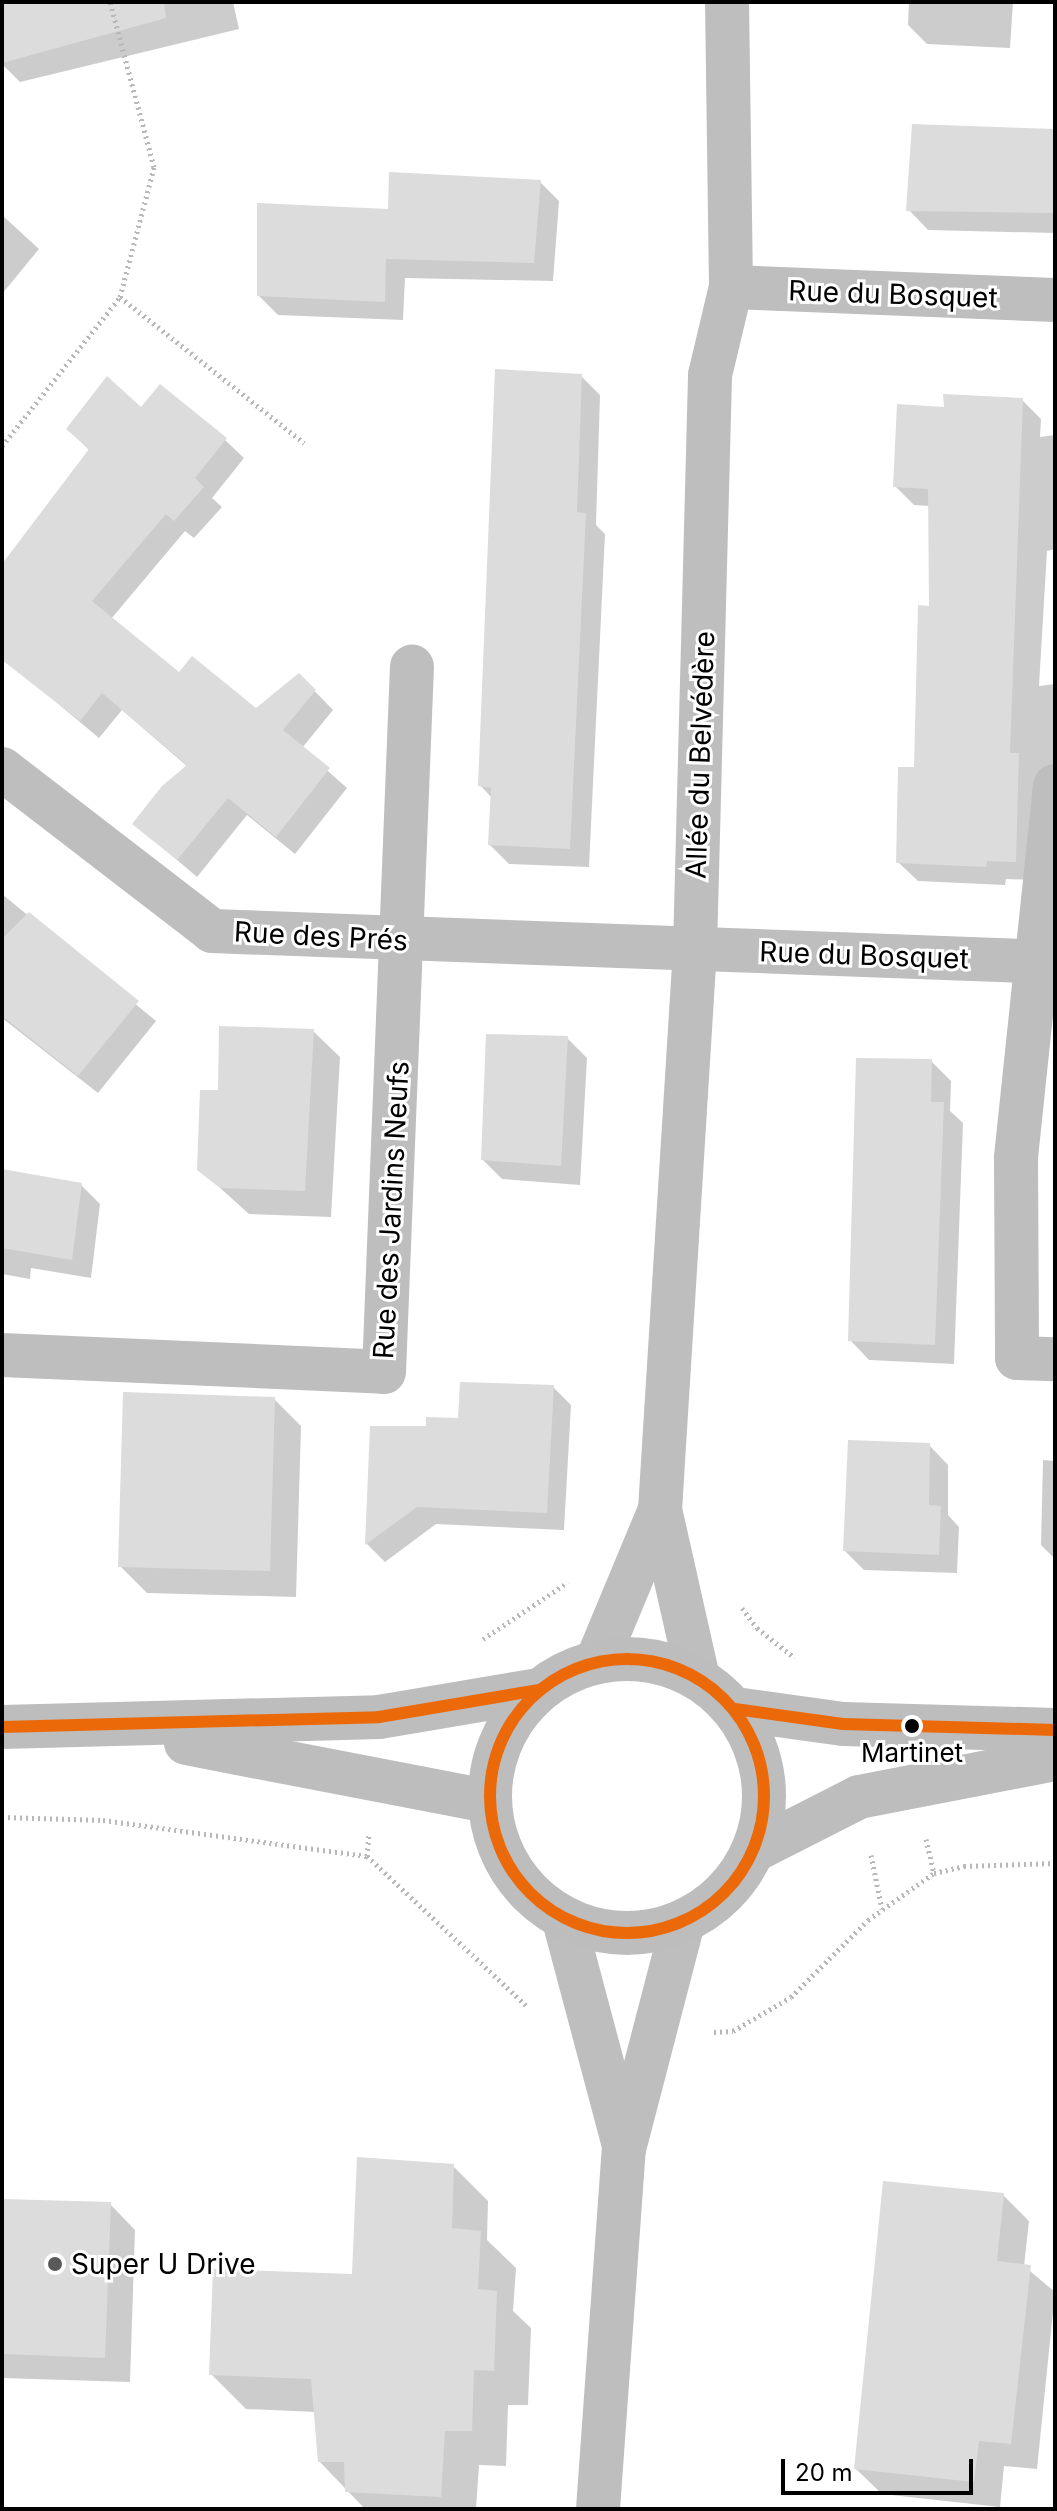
<!DOCTYPE html>
<meta charset="utf-8">
<style>
body{margin:0}
#map{position:relative;width:1057px;height:2511px;overflow:hidden;background:#fff;font-family:Inter,sans-serif}
div>[style]{position:absolute}
[style*='--x']{left:calc(var(--x)*1px);top:calc(var(--y)*1px);width:calc(var(--w)*1px);rotate:calc(var(--a)*1deg)}
.shadow>*{inset:0;background:#0003}
.building>*{inset:0;background:#dcdcdc}
.path>*{height:5px;margin-top:-2.5px;transform-origin:0;background:repeating-linear-gradient(90deg,#b8b8b8 0 2px,transparent 0 6px)}
.minor>*{height:44px;margin:-22px;padding:0 22px;transform-origin:22px;border-radius:22px;background:#bebebe}
.major>*{height:44px;margin:-22px;padding:0 22px;transform-origin:22px;border-radius:22px;background:#bdbdbd}
.major>.ring{margin:-22px;padding:0;box-sizing:content-box;background:none;border:44px solid #bdbdbd;border-radius:50%}
.bus-1>*{height:12px;margin:-6px;padding:0 6px;transform-origin:6px;border-radius:6px;background:#eb6909}
.bus-1>.ring{margin:-6px;padding:0;box-sizing:content-box;background:none;border:12px solid #eb6909;border-radius:50%}
.dots>*{width:22px;height:22px;translate:-50% -50%;box-sizing:border-box;border:4px solid #fff;border-radius:50%}
span{translate:-50% -50%;white-space:nowrap;text-align:center;line-height:1.15;-webkit-text-stroke:6px #fff;paint-order:stroke}
.bus-label{font-size:26px;color:#000}
.street-label{font-size:28px;color:#000}
.poi-label{font-size:28px;color:#000}
.left{translate:0 -50%;text-align:left}
.frame{position:absolute;inset:0;border:4px solid #000;pointer-events:none}
.scale{position:absolute;left:781px;top:2459px;width:192px;height:36px;box-sizing:border-box;border:4px solid #000;border-top:0;padding-left:10px;font-size:24px;line-height:28px;white-space:nowrap;color:#000;-webkit-text-stroke:6px #fff;paint-order:stroke}
</style>
<div id="map">
<div class="shadow">
<div style="clip-path:polygon(2px 2px,233px 2px,239px 29px,20px 82px,2px 64px)"></div>
<div style="clip-path:polygon(909px 2px,1013px 2px,1010px 48px,927px 44px,908px 25px)"></div>
<div style="clip-path:polygon(1055px 134px,1055px 233px,928px 230px,909px 210px)"></div>
<div style="clip-path:polygon(540px 182px,559px 201px,553px 281px,405px 278px,403px 320px,278px 315px,259px 296px,390px 211px)"></div>
<div style="clip-path:polygon(2px 215px,39px 249px,2px 294px)"></div>
<div style="clip-path:polygon(581px 376px,600px 395px,596px 525px,605px 534px,589px 867px,509px 864px,490px 845px,492px 798px,480px 785px)"></div>
<div style="clip-path:polygon(1022px 400px,1041px 419px,1040px 437px,1055px 435px,1055px 549px,1047px 551px,1039px 686px,1055px 684px,1055px 793px,1035px 880px,1006px 879px,1005px 885px,918px 881px,898px 862px,916px 769px,931px 608px,930px 506px,914px 505px,895px 486px,946px 409px)"></div>
<div style="clip-path:polygon(141px 410px,225px 440px,244px 458px,212px 498px,222px 507px,194px 538px,185px 531px,111px 619px,179px 675px,256px 711px,299px 675px,333px 710px,302px 748px,347px 788px,295px 854px,247px 815px,197px 877px,135px 824px,188px 767px,122px 710px,99px 738px,2px 657px,2px 567px,90px 451px,68px 429px)"></div>
<div style="clip-path:polygon(2px 894px,156px 1021px,98px 1093px,2px 1018px)"></div>
<div style="clip-path:polygon(313px 1031px,340px 1057px,331px 1217px,249px 1214px,199px 1169px,220px 1093px)"></div>
<div style="clip-path:polygon(567px 1038px,587px 1058px,580px 1185px,502px 1179px,483px 1160px)"></div>
<div style="clip-path:polygon(931px 1061px,951px 1081px,950px 1111px,963px 1123px,954px 1364px,869px 1360px,850px 1340px)"></div>
<div style="clip-path:polygon(2px 1171px,81px 1185px,100px 1204px,91px 1278px,31px 1268px,30px 1279px,2px 1274px)"></div>
<div style="clip-path:polygon(553px 1387px,571px 1405px,564px 1530px,436px 1524px,385px 1562px,367px 1544px,372px 1428px,428px 1428px)"></div>
<div style="clip-path:polygon(274px 1399px,301px 1426px,296px 1597px,147px 1593px,120px 1566px)"></div>
<div style="clip-path:polygon(929px 1445px,948px 1465px,948px 1515px,959px 1527px,957px 1573px,864px 1570px,845px 1551px)"></div>
<div style="clip-path:polygon(1043px 1460px,1055px 1461px,1055px 1559px,1041px 1545px)"></div>
<div style="clip-path:polygon(453px 2166px,488px 2201px,487px 2240px,516px 2268px,513px 2311px,531px 2328px,528px 2405px,508px 2405px,506px 2466px,479px 2465px,476px 2509px,365px 2509px,319px 2461px,316px 2412px,246px 2409px,211px 2374px,353px 2276px)"></div>
<div style="clip-path:polygon(1003px 2195px,1029px 2221px,1024px 2266px,1055px 2292px,1037px 2469px,1004px 2466px,1000px 2507px,882px 2494px,856px 2469px)"></div>
<div style="clip-path:polygon(2px 2201px,110px 2204px,135px 2230px,130px 2382px,2px 2378px)"></div>
</div>
<div class="building">
<div style="clip-path:polygon(2px 2px,164px 2px,166px 18px,2px 63px)"></div>
<div style="clip-path:polygon(912px 124px,1055px 129px,1055px 213px,906px 211px)"></div>
<div style="clip-path:polygon(389px 172px,541px 180px,534px 263px,386px 259px,385px 302px,257px 296px,257px 203px,388px 209px)"></div>
<div style="clip-path:polygon(495px 369px,582px 374px,577px 512px,586px 513px,570px 849px,488px 845px,491px 788px,478px 786px)"></div>
<div style="clip-path:polygon(107px 376px,141px 407px,160px 384px,227px 438px,195px 478px,204px 487px,174px 521px,166px 514px,92px 601px,179px 672px,192px 656px,256px 708px,299px 673px,316px 690px,283px 730px,330px 768px,276px 837px,228px 798px,177px 860px,132px 824px,162px 786px,187px 765px,102px 693px,80px 721px,2px 660px,2px 564px,89px 449px,66px 429px)"></div>
<div style="clip-path:polygon(943px 394px,1023px 398px,1010px 753px,1019px 753px,1016px 862px,987px 861px,986px 867px,896px 863px,898px 767px,914px 767px,918px 605px,929px 606px,928px 489px,893px 487px,897px 404px,944px 407px)"></div>
<div style="clip-path:polygon(29px 912px,139px 1001px,78px 1076px,2px 1016px,2px 939px)"></div>
<div style="clip-path:polygon(219px 1026px,314px 1029px,305px 1191px,220px 1188px,197px 1170px,200px 1090px,218px 1090px)"></div>
<div style="clip-path:polygon(486px 1034px,568px 1036px,561px 1166px,481px 1160px)"></div>
<div style="clip-path:polygon(856px 1058px,932px 1059px,931px 1102px,944px 1102px,935px 1345px,848px 1341px)"></div>
<div style="clip-path:polygon(2px 1169px,82px 1183px,72px 1260px,2px 1248px)"></div>
<div style="clip-path:polygon(460px 1382px,554px 1385px,547px 1513px,417px 1507px,365px 1545px,370px 1426px,426px 1426px,426px 1417px,458px 1418px)"></div>
<div style="clip-path:polygon(123px 1392px,275px 1397px,270px 1571px,118px 1567px)"></div>
<div style="clip-path:polygon(848px 1440px,930px 1443px,929px 1505px,941px 1506px,939px 1555px,843px 1551px)"></div>
<div style="clip-path:polygon(357px 2157px,454px 2164px,452px 2228px,481px 2231px,478px 2289px,497px 2291px,494px 2371px,474px 2370px,472px 2431px,445px 2431px,441px 2497px,345px 2492px,344px 2462px,318px 2462px,311px 2379px,209px 2375px,213px 2269px,352px 2274px)"></div>
<div style="clip-path:polygon(883px 2181px,1004px 2193px,997px 2261px,1031px 2265px,1011px 2444px,979px 2441px,974px 2482px,854px 2469px)"></div>
<div style="clip-path:polygon(2px 2199px,111px 2202px,105px 2358px,2px 2354px)"></div>
</div>
<div class="path">
<div style="--x:120;--y:297;--w:235;--a:38.4"></div>
<div style="--x:2;--y:446;--w:190;--a:-51.6"></div>
<div style="--x:120;--y:297;--w:134;--a:-75.3"></div>
<div style="--x:154;--y:167;--w:171;--a:-104.9"></div>
<div style="--x:742;--y:1608;--w:25;--a:53"></div>
<div style="--x:757;--y:1628;--w:48;--a:38.3"></div>
<div style="--x:483;--y:1639;--w:102;--a:-33.8"></div>
<div style="--x:2;--y:1817;--w:101;--a:1.7"></div>
<div style="--x:103;--y:1820;--w:266;--a:7.8"></div>
<div style="--x:367;--y:1856;--w:219;--a:43.2"></div>
<div style="--x:926;--y:1839;--w:35;--a:77"></div>
<div style="--x:871;--y:1855;--w:55;--a:78.5"></div>
<div style="--x:367;--y:1856;--w:23;--a:-85"></div>
<div style="--x:714;--y:2032;--w:19;--a:-3"></div>
<div style="--x:733;--y:2031;--w:67;--a:-30.4"></div>
<div style="--x:791;--y:1997;--w:109;--a:-45"></div>
<div style="--x:868;--y:1920;--w:81;--a:-35.5"></div>
<div style="--x:934;--y:1873;--w:31;--a:-13"></div>
<div style="--x:964;--y:1866;--w:91;--a:-1.9"></div>
</div>
<div class="minor">
<div style="--x:731;--y:287;--w:324;--a:2.3"></div>
<div style="--x:2;--y:769;--w:265;--a:37.6"></div>
<div style="--x:212;--y:931;--w:844;--a:2.11"></div>
<div style="--x:1055;--y:786;--w:374;--a:96"></div>
<div style="--x:1016;--y:1158;--w:200;--a:89.7"></div>
<div style="--x:1017;--y:1358;--w:38;--a:2"></div>
<div style="--x:2;--y:1355;--w:382;--a:2.5"></div>
<div style="--x:384;--y:1372;--w:706;--a:-87.73"></div>
<div style="--x:597;--y:1661;--w:164;--a:-67.4"></div>
<div style="--x:698;--y:1678;--w:172;--a:-102.7"></div>
<div style="--x:660;--y:1510;--w:562;--a:-86.43"></div>
<div style="--x:695;--y:949;--w:574;--a:-88.5"></div>
<div style="--x:710;--y:375;--w:90;--a:-76.6"></div>
<div style="--x:731;--y:287;--w:285;--a:-90.8"></div>
<div style="--x:564;--y:1920;--w:234;--a:75.1"></div>
<div style="--x:598;--y:2509;--w:361;--a:-85.9"></div>
<div style="--x:624;--y:2149;--w:234;--a:-75.4"></div>
</div>
<div class="major">
<div class="ring" style="left:490px;top:1659px;width:230px;height:230px"></div>
<div style="--x:735;--y:1709;--w:109;--a:7.9"></div>
<div style="--x:843;--y:1724;--w:212;--a:1.6"></div>
<div style="--x:2;--y:1727;--w:377;--a:-1.5"></div>
<div style="--x:379;--y:1717;--w:161;--a:-9.6"></div>
<div style="--x:186;--y:1743;--w:308;--a:10.9"></div>
<div style="--x:755;--y:1850;--w:117;--a:-27"></div>
<div style="--x:859;--y:1797;--w:200;--a:-11"></div>
</div>
<div class="bus-1">
<div class="ring" style="left:490px;top:1659px;width:262px;height:262px"></div>
<div style="--x:735;--y:1709;--w:109;--a:7.9"></div>
<div style="--x:843;--y:1724;--w:212;--a:1.6"></div>
<div style="--x:2;--y:1727;--w:377;--a:-1.5"></div>
<div style="--x:379;--y:1717;--w:161;--a:-9.6"></div>
</div>
<div class="dots">
<div style="left:912px;top:1726px;background:#000"></div>
<div style="left:55px;top:2264px;background:#595959"></div>
</div>
<div class="bus-label">
<span style="left:912px;top:1753px">Martinet</span>
</div>
<div class="street-label">
<span style="left:893px;top:294px;rotate:2deg">Rue du Bosquet</span>
<span style="left:700px;top:755px;rotate:-88deg">Allée du Belvédère</span>
<span style="left:321px;top:936px;rotate:3deg">Rue des Prés</span>
<span style="left:864px;top:955px;rotate:2deg">Rue du Bosquet</span>
<span style="left:391px;top:1210px;rotate:-87deg">Rue des Jardins Neufs</span>
</div>
<div class="poi-label">
<span class="left" style="left:71px;top:2264px">Super U Drive</span>
</div>
<div class="frame"></div>
<div class="scale">20 m</div>
</div>
